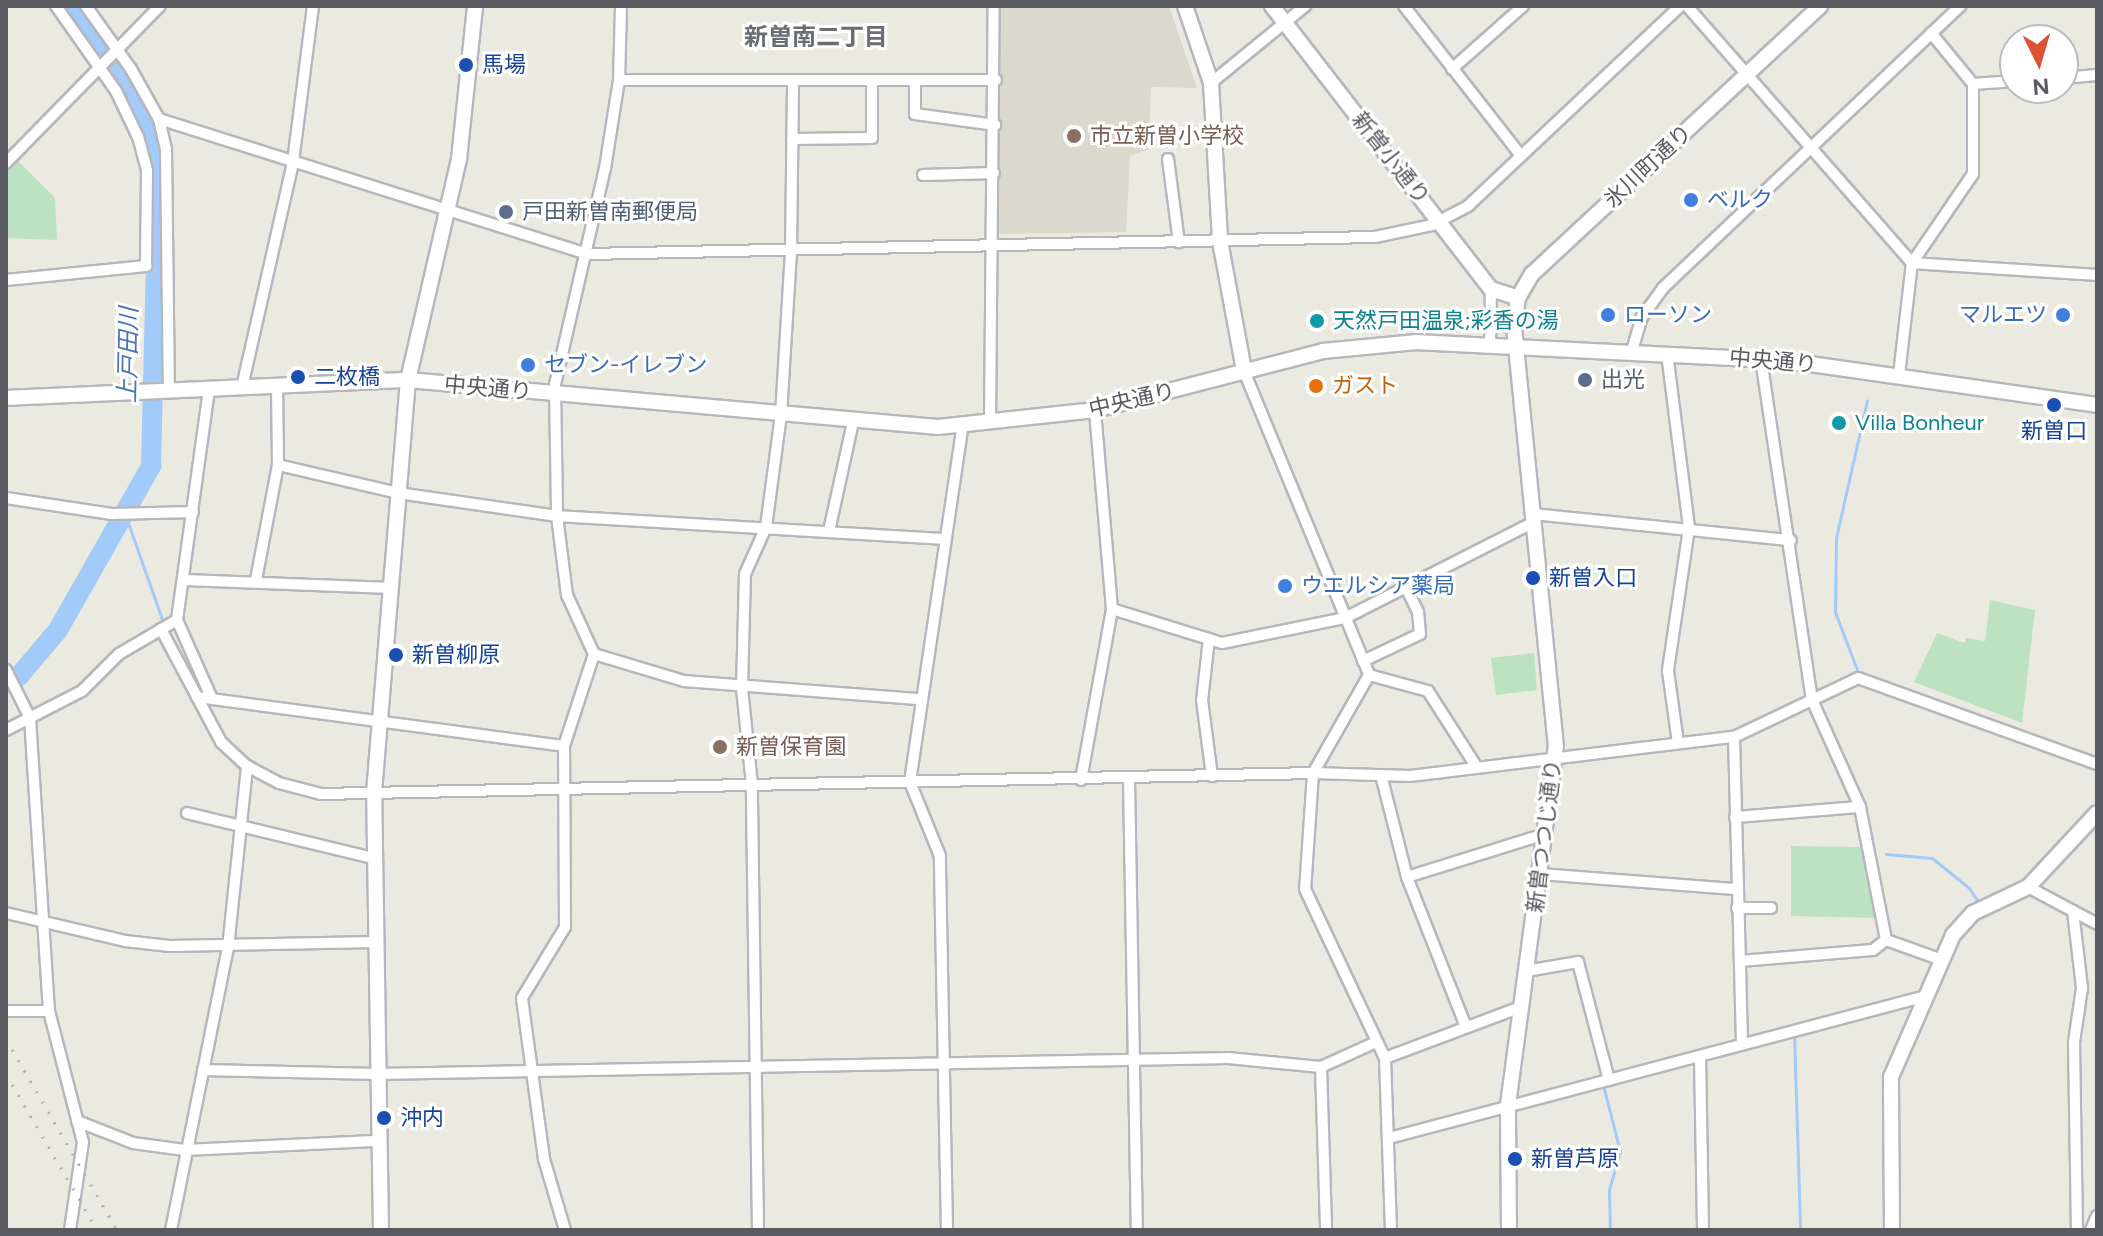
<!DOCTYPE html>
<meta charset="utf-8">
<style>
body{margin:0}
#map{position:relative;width:2103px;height:1236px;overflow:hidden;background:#ebeae0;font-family:Figtree,"Noto Sans JP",sans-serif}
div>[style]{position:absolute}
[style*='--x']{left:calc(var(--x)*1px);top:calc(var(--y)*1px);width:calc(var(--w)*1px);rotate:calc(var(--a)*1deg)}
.education>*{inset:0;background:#dbd9ce}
.green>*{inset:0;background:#bde2c1}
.stream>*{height:3px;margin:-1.5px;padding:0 1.5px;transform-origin:1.5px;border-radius:1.5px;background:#a2cbf9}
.river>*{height:20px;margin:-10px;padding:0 10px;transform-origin:10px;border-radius:10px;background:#a2cbf9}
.roads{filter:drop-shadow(2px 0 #b6b7bc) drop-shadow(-2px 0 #b6b7bc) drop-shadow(0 2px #b6b7bc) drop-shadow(0 -2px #b6b7bc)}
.street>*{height:10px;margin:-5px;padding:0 5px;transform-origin:5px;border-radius:5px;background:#fff}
.secondary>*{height:14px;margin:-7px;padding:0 7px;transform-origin:7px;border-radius:7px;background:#fff}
.rail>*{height:3px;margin-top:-1.5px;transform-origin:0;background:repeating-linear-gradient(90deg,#b1b2b2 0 2px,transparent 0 12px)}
.dots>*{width:22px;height:22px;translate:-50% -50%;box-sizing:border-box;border:4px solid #fff;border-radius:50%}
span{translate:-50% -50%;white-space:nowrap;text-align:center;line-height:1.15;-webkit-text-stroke:6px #fff;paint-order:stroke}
.transit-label{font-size:22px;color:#164399}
.left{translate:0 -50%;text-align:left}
.education-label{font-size:22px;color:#785e54}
.street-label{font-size:22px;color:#595b60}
.shop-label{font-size:22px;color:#366cbe}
.right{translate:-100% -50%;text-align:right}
.service-label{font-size:22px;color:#4e5e75}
.culture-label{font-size:22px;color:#0d838f}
.food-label{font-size:22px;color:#c56008}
.neighbourhood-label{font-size:24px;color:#6a6d72;font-weight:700}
.water-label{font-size:24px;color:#4775ba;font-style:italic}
.frame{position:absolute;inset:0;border:8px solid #595b60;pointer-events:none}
.north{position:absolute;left:1999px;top:24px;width:80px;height:80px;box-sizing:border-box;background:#fff;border:2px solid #bdbdbf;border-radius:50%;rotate:175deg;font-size:22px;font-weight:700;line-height:32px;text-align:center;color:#595b60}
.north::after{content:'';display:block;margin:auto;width:28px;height:36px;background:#dd5134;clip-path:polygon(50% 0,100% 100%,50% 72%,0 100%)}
</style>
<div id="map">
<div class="education">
<div style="clip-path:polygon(999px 6px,1169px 6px,1197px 88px,1151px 87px,1149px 149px,1130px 156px,1126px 232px,999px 234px)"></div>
</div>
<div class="green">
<div style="clip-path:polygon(17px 160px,55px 198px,57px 240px,6px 238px,6px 172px)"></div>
<div style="clip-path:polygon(1990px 600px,2035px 610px,2022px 723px,1914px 682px,1937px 633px,1965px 643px,1966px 638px,1985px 641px)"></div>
<div style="clip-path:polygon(1534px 653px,1537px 690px,1496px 695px,1491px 658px)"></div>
<div style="clip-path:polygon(1791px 846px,1864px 847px,1878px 918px,1791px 916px)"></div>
</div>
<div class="stream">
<div style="--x:126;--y:517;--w:108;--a:70.6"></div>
<div style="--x:1859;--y:675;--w:67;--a:-110.9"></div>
<div style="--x:1835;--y:612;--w:74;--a:-89.2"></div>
<div style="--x:1836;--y:538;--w:141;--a:-77.3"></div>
<div style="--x:1886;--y:854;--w:46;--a:5"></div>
<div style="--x:1932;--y:858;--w:48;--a:39"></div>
<div style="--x:1969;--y:888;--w:18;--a:56"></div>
<div style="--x:1794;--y:1034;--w:196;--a:88.2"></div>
<div style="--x:1603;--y:1085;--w:68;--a:75.6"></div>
<div style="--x:1620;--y:1151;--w:41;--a:105.8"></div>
<div style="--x:1609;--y:1190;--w:40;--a:88.6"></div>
</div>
<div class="river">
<div style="--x:6;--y:683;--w:15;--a:-28"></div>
<div style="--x:19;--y:676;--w:60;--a:-49.7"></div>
<div style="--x:58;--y:630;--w:189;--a:-60.4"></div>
<div style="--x:151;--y:466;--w:295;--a:-88.6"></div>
<div style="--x:158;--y:171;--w:62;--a:-105.8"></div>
<div style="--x:141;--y:111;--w:126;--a:-123.7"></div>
</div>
<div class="roads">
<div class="street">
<div style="--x:86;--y:6;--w:77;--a:54.5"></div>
<div style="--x:131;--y:69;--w:57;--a:60.8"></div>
<div style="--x:159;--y:119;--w:32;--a:77"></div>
<div style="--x:166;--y:150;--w:240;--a:89.3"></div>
<div style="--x:621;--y:6;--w:74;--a:91.5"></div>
<div style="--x:619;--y:80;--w:89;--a:99"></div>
<div style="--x:605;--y:168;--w:222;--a:103"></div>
<div style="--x:555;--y:384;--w:132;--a:89.1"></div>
<div style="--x:557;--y:516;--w:80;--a:82.8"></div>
<div style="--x:567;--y:595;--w:65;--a:65.4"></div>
<div style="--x:594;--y:654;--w:94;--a:16.7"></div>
<div style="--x:684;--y:681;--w:237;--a:4.4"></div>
<div style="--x:1404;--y:6;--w:190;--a:52"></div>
<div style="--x:1687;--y:6;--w:342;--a:48.8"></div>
<div style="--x:1912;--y:263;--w:185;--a:3.7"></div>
<div style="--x:1931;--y:33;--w:66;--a:50.5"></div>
<div style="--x:1973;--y:84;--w:42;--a:-4.1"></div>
<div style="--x:1452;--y:69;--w:95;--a:-41.6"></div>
<div style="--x:2063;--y:78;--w:34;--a:-5"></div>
<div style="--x:619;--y:80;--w:377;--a:0"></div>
<div style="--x:915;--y:82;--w:32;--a:90"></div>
<div style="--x:915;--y:114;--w:81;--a:7.8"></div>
<div style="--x:1211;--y:83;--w:122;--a:-39.3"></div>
<div style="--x:159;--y:119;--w:450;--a:17.5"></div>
<div style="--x:588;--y:254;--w:787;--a:-1.24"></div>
<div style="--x:1375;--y:237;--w:58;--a:-11.9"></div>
<div style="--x:1432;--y:225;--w:41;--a:-27.8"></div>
<div style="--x:1468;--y:206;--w:291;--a:-43.3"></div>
<div style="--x:792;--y:139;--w:80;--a:-0.7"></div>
<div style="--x:872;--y:138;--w:56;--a:-90"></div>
<div style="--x:1168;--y:159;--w:84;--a:82.5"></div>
<div style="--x:6;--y:163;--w:220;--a:-45.6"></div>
<div style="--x:923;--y:175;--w:71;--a:-1.6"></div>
<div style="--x:6;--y:280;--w:141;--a:-5.7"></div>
<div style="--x:146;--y:266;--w:96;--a:-89.4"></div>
<div style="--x:147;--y:170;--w:34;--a:-105"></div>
<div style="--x:138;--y:137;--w:51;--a:-115.6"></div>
<div style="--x:116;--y:91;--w:104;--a:-125.2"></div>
<div style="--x:1490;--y:345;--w:56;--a:-89"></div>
<div style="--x:1632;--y:351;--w:35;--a:-74"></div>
<div style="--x:1642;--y:317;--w:36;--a:-54"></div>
<div style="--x:1663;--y:288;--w:410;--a:-43.5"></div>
<div style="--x:1667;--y:353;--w:176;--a:82.8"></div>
<div style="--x:1689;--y:528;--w:145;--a:98.4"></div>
<div style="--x:1668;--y:671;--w:73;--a:82.1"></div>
<div style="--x:1761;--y:359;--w:345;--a:81.5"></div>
<div style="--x:1812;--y:700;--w:117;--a:65.8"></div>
<div style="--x:1860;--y:807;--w:136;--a:78.9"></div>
<div style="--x:1886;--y:940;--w:59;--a:19.7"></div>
<div style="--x:1244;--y:371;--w:329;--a:67.6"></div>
<div style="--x:1369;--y:675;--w:113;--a:119.7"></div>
<div style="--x:1313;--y:773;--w:97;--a:1.8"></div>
<div style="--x:1410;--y:776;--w:326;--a:-6.9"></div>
<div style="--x:1734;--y:737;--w:137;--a:-25.4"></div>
<div style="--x:1858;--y:678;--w:254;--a:19.8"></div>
<div style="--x:1899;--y:375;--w:113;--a:-83.4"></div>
<div style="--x:1912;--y:263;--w:108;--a:-55.6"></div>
<div style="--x:1973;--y:174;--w:90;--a:-90"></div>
<div style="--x:242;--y:387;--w:231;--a:-77.2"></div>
<div style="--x:293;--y:162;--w:157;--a:-82.7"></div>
<div style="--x:990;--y:423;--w:417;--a:-89.5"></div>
<div style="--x:278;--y:465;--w:123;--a:13.1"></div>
<div style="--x:398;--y:493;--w:161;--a:8.2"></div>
<div style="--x:557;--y:516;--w:389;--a:3.4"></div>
<div style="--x:6;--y:498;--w:107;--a:8.6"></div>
<div style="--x:112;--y:514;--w:81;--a:-1.4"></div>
<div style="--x:1533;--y:514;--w:259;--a:5.8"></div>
<div style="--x:829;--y:531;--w:112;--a:-77.6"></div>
<div style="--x:184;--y:580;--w:208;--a:2.2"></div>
<div style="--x:256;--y:580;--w:117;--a:-79.2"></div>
<div style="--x:278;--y:465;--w:80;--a:-90.7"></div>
<div style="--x:1112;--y:609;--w:115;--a:17.2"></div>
<div style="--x:1222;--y:643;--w:126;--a:-11.5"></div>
<div style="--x:1345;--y:618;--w:212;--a:-26.9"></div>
<div style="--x:177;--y:620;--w:86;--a:66.1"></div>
<div style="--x:161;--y:629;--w:128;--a:62"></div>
<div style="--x:221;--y:742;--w:35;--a:43"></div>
<div style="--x:247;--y:766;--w:36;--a:28"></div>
<div style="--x:279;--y:783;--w:43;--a:14.7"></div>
<div style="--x:321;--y:794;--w:992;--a:-1.21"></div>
<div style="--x:1313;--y:773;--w:116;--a:93.9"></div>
<div style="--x:1305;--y:889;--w:187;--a:64.7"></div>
<div style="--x:1385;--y:1058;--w:172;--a:88"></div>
<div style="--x:1209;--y:639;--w:61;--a:96.5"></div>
<div style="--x:1202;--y:700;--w:77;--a:82.5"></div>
<div style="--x:1363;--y:661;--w:63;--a:-25.3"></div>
<div style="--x:1420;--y:634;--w:22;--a:-95"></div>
<div style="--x:1418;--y:612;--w:28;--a:-116"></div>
<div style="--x:6;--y:670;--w:54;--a:63.4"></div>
<div style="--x:30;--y:718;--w:294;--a:86.3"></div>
<div style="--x:49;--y:1011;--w:135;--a:75.5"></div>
<div style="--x:83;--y:1142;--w:89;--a:98.4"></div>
<div style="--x:1369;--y:675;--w:61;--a:15.2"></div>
<div style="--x:1428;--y:691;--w:89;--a:57.4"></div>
<div style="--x:197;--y:697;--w:370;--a:7.6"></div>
<div style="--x:6;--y:730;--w:85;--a:-27.2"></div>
<div style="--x:82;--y:691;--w:52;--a:-45"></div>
<div style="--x:119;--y:654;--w:67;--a:-30.4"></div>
<div style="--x:177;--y:620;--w:233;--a:-82.1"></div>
<div style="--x:1734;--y:737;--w:307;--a:88.5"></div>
<div style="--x:1381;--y:775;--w:105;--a:75.7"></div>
<div style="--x:1407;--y:877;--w:161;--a:68.5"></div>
<div style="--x:1129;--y:779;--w:451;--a:89"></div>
<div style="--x:1081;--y:780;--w:174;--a:-79.7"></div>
<div style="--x:1112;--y:609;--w:200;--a:-94.9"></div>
<div style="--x:187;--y:813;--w:191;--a:13.6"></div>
<div style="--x:1735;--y:817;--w:125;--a:-4.6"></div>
<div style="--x:1540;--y:874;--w:198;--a:4.4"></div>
<div style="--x:1407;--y:877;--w:145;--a:-17.3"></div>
<div style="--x:2028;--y:887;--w:51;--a:28.1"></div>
<div style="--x:2073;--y:911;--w:78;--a:83.3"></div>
<div style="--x:2082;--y:988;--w:55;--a:98.4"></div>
<div style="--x:2074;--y:1042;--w:188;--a:89.1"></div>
<div style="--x:1737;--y:908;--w:34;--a:0"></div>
<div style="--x:2073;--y:911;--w:27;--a:28"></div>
<div style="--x:6;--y:913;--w:122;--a:13.2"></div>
<div style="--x:125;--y:941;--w:45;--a:6.3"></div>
<div style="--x:170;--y:946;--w:205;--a:-1.1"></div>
<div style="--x:1740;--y:961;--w:133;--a:-4.7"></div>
<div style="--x:1873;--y:950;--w:16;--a:-38"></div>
<div style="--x:1526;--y:971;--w:53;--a:-9.8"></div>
<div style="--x:1578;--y:962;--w:122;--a:75.3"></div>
<div style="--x:6;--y:1011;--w:43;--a:0"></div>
<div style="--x:1700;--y:1056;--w:174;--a:89"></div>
<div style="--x:1385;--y:1058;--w:145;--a:-20.6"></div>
<div style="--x:1321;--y:1067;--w:163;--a:88.2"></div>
<div style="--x:203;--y:1070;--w:174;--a:1.3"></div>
<div style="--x:377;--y:1074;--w:851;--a:-1.08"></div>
<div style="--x:1228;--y:1058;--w:93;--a:5.5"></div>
<div style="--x:1321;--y:1067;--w:60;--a:-24.4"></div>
<div style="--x:77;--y:1121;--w:60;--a:21.4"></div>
<div style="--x:133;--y:1143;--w:52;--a:7.7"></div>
<div style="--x:185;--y:1150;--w:194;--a:-2.7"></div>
<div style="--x:1389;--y:1138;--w:555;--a:-14.81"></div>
<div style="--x:171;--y:1230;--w:288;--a:-78.6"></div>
<div style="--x:228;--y:948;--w:183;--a:-84"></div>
<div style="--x:565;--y:1230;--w:74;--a:-106.5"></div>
<div style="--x:544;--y:1159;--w:162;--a:-97.8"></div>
<div style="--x:522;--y:998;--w:83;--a:-58.8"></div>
<div style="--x:565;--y:927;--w:181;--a:-90.3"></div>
<div style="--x:564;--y:746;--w:97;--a:-71.9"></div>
<div style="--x:758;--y:1230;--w:445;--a:-90.8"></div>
<div style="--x:752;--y:785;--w:98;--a:-95.9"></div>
<div style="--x:742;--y:688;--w:114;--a:-88.5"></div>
<div style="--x:745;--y:574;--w:51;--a:-65.9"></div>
<div style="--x:766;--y:527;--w:113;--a:-82.4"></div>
<div style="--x:781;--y:415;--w:163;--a:-86.5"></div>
<div style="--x:791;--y:252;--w:171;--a:-89.3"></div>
<div style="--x:947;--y:1230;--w:374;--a:-91.1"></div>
<div style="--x:940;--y:856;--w:80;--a:-112.1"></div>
<div style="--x:910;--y:782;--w:361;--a:-81.6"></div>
<div style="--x:2091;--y:1230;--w:15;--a:-67"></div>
</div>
<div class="secondary">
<div style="--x:1185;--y:6;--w:81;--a:71.3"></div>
<div style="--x:1211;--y:83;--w:158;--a:86.7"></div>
<div style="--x:1220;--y:241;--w:132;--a:79.5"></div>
<div style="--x:1272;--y:6;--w:358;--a:52.3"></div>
<div style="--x:1491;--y:289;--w:28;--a:18"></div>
<div style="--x:6;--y:398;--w:402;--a:-2.6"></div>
<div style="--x:408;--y:380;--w:532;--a:5.07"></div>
<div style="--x:938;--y:427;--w:158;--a:-6.2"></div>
<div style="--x:1095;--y:410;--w:236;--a:-14.5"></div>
<div style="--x:1323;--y:351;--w:94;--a:-5.5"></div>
<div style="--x:1417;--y:342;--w:372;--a:2.9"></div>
<div style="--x:1789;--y:361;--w:311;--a:8.1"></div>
<div style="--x:381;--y:1230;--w:437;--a:-90.9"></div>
<div style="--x:374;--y:793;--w:414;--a:-85.3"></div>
<div style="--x:408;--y:380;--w:227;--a:-77"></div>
<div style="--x:459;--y:159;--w:154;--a:-84"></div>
<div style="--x:1509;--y:1230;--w:125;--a:-90.5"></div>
<div style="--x:1508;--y:1105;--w:361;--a:-82.4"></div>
<div style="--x:1556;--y:747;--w:420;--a:-95.7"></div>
<div style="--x:1514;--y:329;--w:31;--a:-83"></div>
<div style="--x:1518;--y:298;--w:28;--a:-60"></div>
<div style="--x:1532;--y:274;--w:393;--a:-42.9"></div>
<div style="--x:1892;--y:1230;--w:153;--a:-90.4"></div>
<div style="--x:1891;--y:1077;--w:155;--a:-66.4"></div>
<div style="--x:1953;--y:935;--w:30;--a:-48"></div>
<div style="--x:1973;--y:913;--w:61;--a:-25.3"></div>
<div style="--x:2028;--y:887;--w:101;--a:-47"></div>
</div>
</div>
<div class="rail">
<div style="--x:6;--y:1039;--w:221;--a:59.8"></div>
<div style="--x:6;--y:1074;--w:181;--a:59.7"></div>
</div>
<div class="dots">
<div style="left:466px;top:65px;background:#1a4fb4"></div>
<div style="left:1074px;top:136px;background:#8d6e63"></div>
<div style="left:1691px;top:200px;background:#3f7fe0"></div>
<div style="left:506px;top:212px;background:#5c6f8a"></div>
<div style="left:1608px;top:315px;background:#3f7fe0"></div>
<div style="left:2063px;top:315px;background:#3f7fe0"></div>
<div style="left:1317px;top:321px;background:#0f9aa8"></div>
<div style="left:528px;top:365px;background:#3f7fe0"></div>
<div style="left:298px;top:377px;background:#1a4fb4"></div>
<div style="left:1585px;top:380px;background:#5c6f8a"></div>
<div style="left:1316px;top:386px;background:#e8710a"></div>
<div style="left:2054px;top:405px;background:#1a4fb4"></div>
<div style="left:1839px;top:423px;background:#0f9aa8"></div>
<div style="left:1533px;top:578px;background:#1a4fb4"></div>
<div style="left:1285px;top:586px;background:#3f7fe0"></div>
<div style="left:396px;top:655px;background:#1a4fb4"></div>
<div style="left:720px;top:747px;background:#8d6e63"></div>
<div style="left:384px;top:1118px;background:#1a4fb4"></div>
<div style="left:1515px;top:1159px;background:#1a4fb4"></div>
</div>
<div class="transit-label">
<span class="left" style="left:482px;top:65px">馬場</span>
<span class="left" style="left:314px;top:377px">二枚橋</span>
<span style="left:2054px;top:431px">新曽口</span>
<span class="left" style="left:1549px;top:578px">新曽入口</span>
<span class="left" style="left:412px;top:655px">新曽柳原</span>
<span class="left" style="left:400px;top:1118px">沖内</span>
<span class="left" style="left:1531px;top:1159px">新曽芦原</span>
</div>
<div class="education-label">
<span class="left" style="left:1090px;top:136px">市立新曽小学校</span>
<span class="left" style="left:736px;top:747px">新曽保育園</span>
</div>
<div class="street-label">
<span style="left:1391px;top:158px;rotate:52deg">新曽小通り</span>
<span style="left:1648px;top:166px;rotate:-43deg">氷川町通り</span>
<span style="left:1773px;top:361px;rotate:5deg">中央通り</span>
<span style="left:488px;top:388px;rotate:5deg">中央通り</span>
<span style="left:1132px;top:400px;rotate:-13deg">中央通り</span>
<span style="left:1544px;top:836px;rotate:-83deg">新曽つつじ通り</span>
</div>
<div class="shop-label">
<span class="left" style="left:1707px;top:200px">ベルク</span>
<span class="left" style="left:1624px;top:315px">ローソン</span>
<span class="right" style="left:2047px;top:315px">マルエツ</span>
<span class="left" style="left:544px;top:365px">セブン-イレブン</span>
<span class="left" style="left:1301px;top:586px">ウエルシア薬局</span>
</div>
<div class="service-label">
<span class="left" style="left:522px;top:212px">戸田新曽南郵便局</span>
<span class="left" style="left:1601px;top:380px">出光</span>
</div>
<div class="culture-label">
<span class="left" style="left:1333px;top:321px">天然戸田温泉;彩香の湯</span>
<span class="left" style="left:1855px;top:423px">Villa Bonheur</span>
</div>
<div class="food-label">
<span class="left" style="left:1332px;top:386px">ガスト</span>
</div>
<div class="neighbourhood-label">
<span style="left:816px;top:37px">新曽南二丁目</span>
</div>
<div class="water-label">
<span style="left:128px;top:355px;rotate:-89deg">上戸田川</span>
</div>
<div class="frame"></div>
<div class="north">N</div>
</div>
